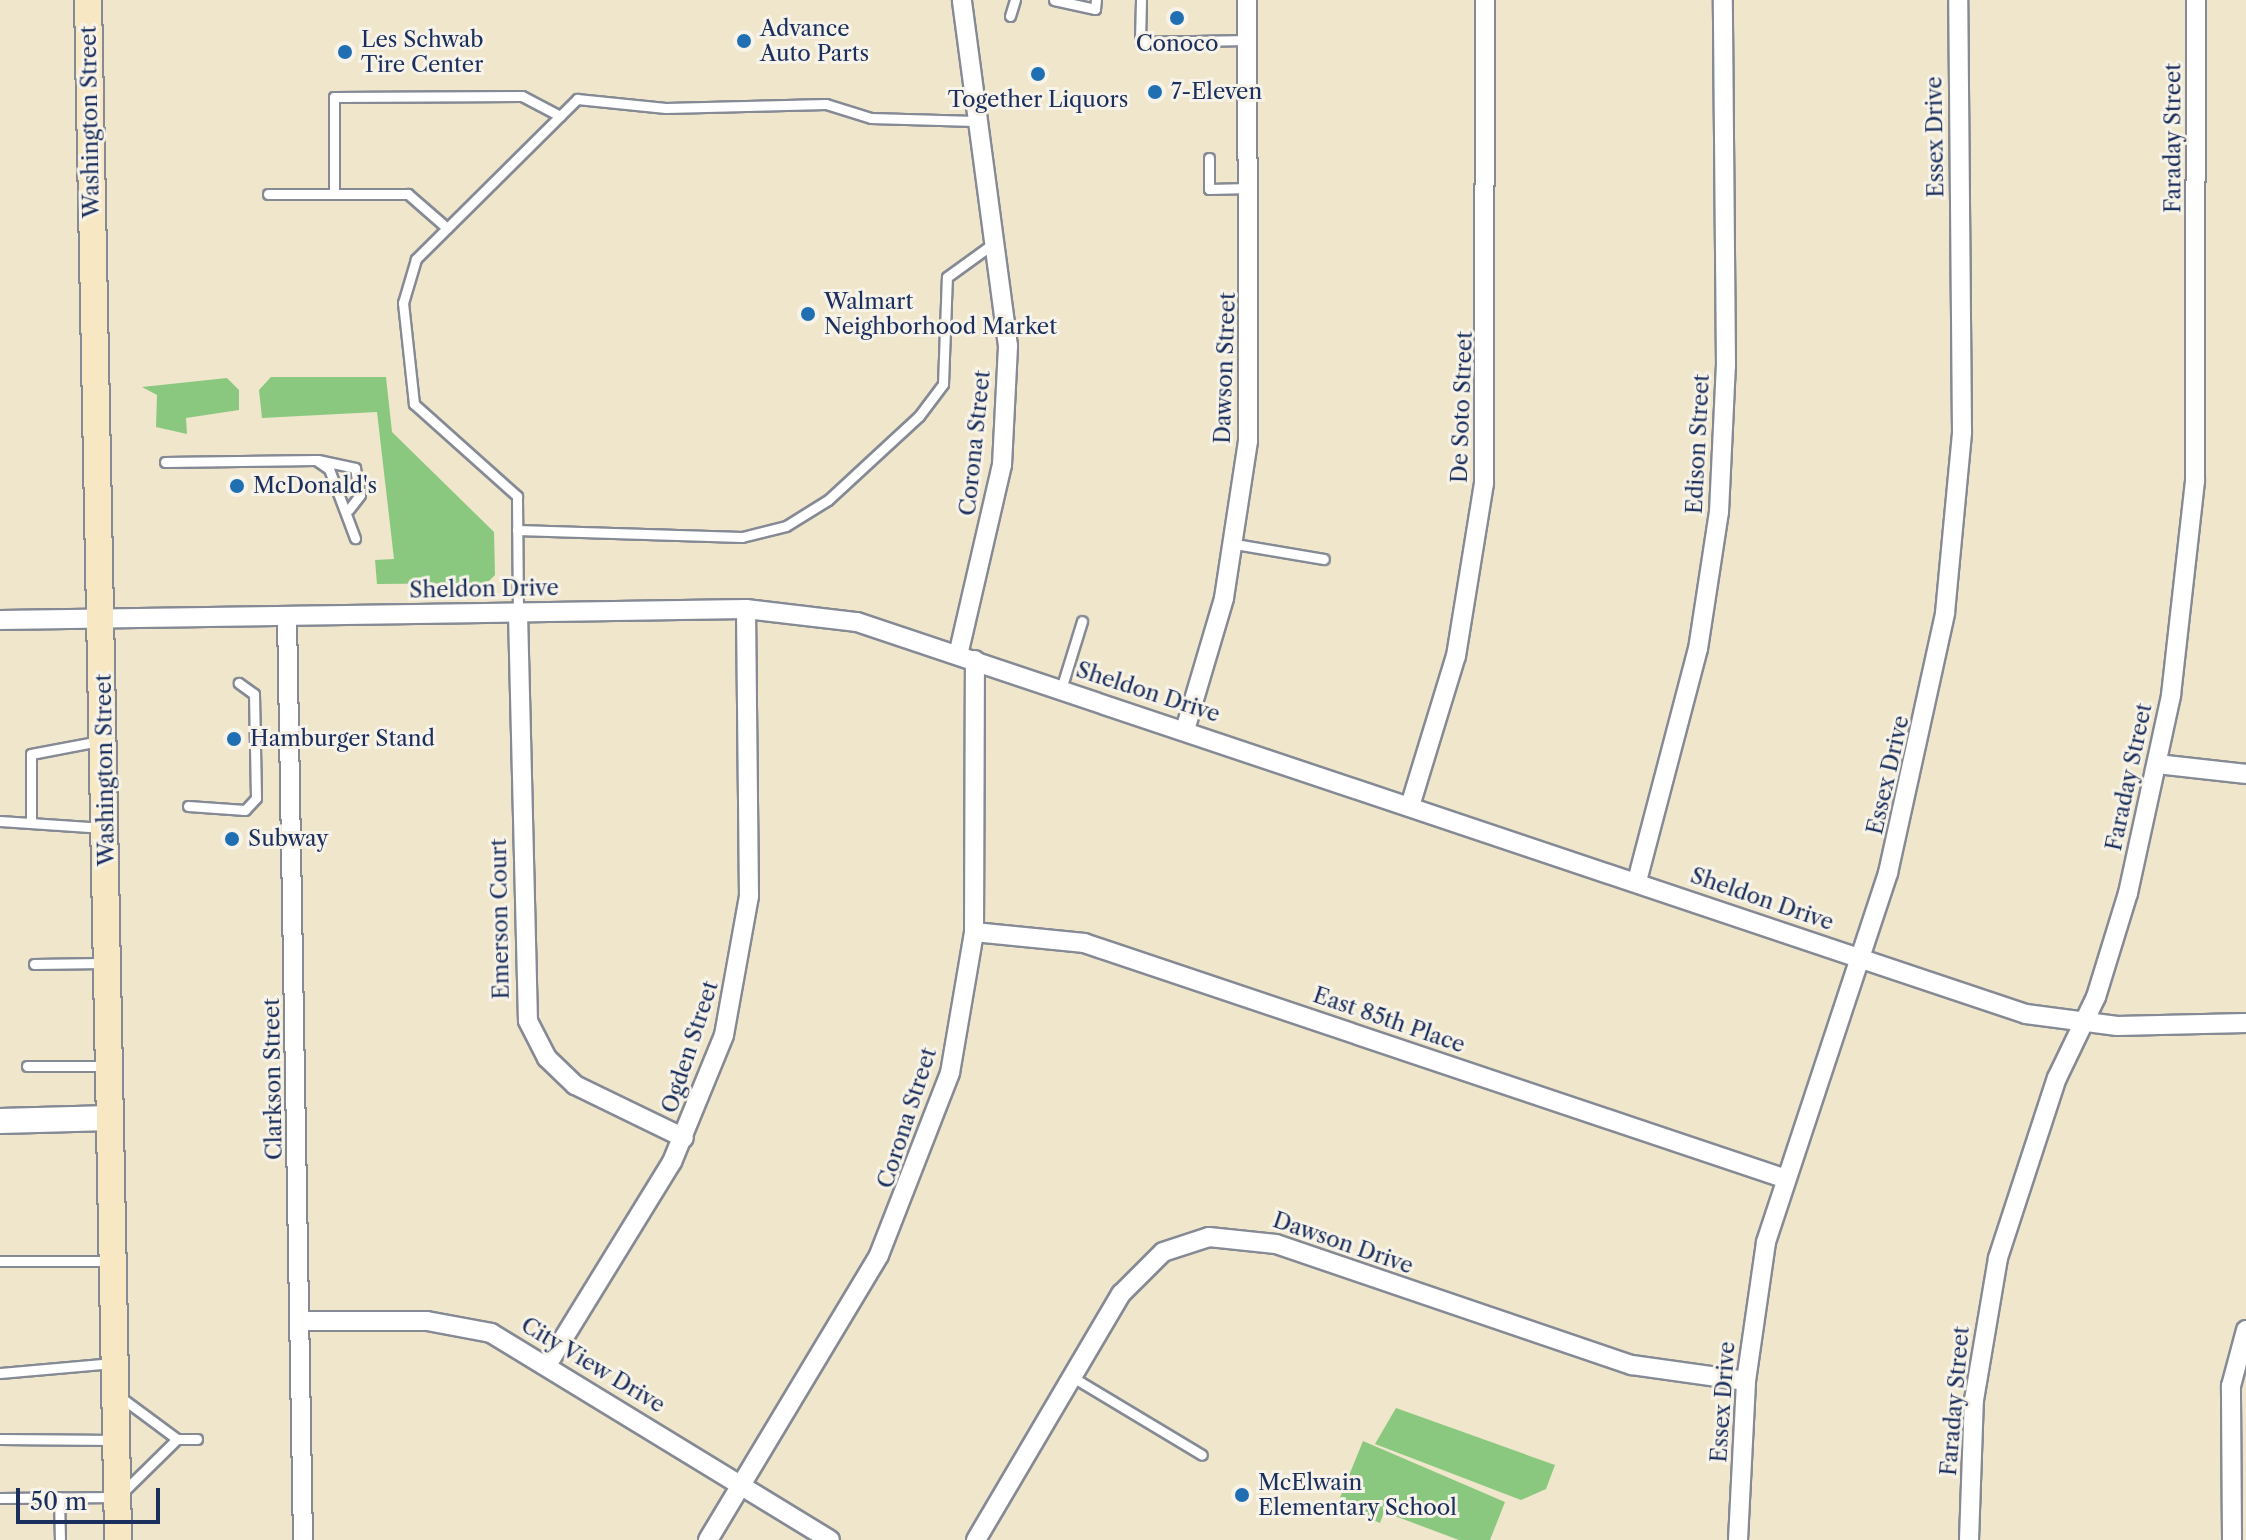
<!DOCTYPE html>
<style>
body{margin:0}
#map{position:relative;width:2246px;height:1540px;overflow:hidden;background:#efe6cc;font-family:"Libre Caslon Text",serif}
div>[style]{position:absolute}
[style*='--x']{left:calc(var(--x)*1px);top:calc(var(--y)*1px);width:calc(var(--w)*1px);rotate:calc(var(--a)*1deg)}
.green>*{inset:0;background:#8ac87f}
.roads{filter:drop-shadow(2px 0 #858a95) drop-shadow(-2px 0 #858a95) drop-shadow(0 2px #858a95) drop-shadow(0 -2px #858a95)}
.service>*{height:9px;margin:-4.5px;padding:0 4.5px;transform-origin:4.5px;border-radius:4.5px;background:#fff}
.minor>*{height:18px;margin:-9px;padding:0 9px;transform-origin:9px;border-radius:9px;background:#fff}
.tertiary>*{height:24px;margin:-12px;padding:0 12px;transform-origin:12px;border-radius:12px;background:#fff}
.secondary>*{height:26px;margin:-13px;padding:0 13px;transform-origin:13px;border-radius:13px;background:#f7e8c3}
.dots>*{width:22px;height:22px;translate:-50% -50%;box-sizing:border-box;border:4px solid #f7f3e8;border-radius:50%}
span{translate:-50% -50%;white-space:nowrap;text-align:center;line-height:1.15;-webkit-text-stroke:6px #f7f3e8;paint-order:stroke}
.poi-label{font-size:22px;color:#1b2f5e}
.left{translate:0 -50%;text-align:left}
.street-label{font-size:22px;color:#1b2f5e}
.scale{position:absolute;left:16px;top:1488px;width:144px;height:36px;box-sizing:border-box;border:4px solid #1b2f5e;border-top:0;padding-left:10px;font-size:24px;line-height:28px;white-space:nowrap;color:#1b2f5e;-webkit-text-stroke:6px #f7f3e8;paint-order:stroke}
</style>
<div id="map">
<div class="green">
<div style="clip-path:polygon(271px 377px,386px 377px,392px 432px,494px 532px,495px 575px,487px 583px,377px 584px,375px 560px,394px 559px,377px 412px,262px 418px,259px 390px)"></div>
<div style="clip-path:polygon(227px 378px,239px 390px,239px 410px,186px 418px,187px 434px,156px 427px,157px 395px,142px 387px)"></div>
<div style="clip-path:polygon(1396px 1408px,1555px 1465px,1546px 1489px,1521px 1500px,1375px 1444px)"></div>
<div style="clip-path:polygon(1363px 1441px,1505px 1502px,1490px 1540px,1459px 1540px,1384px 1512px,1380px 1523px,1337px 1505px)"></div>
</div>
<div class="roads">
<div class="service">
<div style="--x:1054;--y:0;--w:42;--a:12.4"></div>
<div style="--x:1095;--y:9;--w:9;--a:-84"></div>
<div style="--x:1141;--y:0;--w:42;--a:91.4"></div>
<div style="--x:1140;--y:42;--w:108;--a:-1.1"></div>
<div style="--x:1010;--y:16;--w:17;--a:-73"></div>
<div style="--x:1209;--y:158;--w:31;--a:90"></div>
<div style="--x:1209;--y:189;--w:40;--a:-1.4"></div>
<div style="--x:268;--y:194;--w:66;--a:0"></div>
<div style="--x:447;--y:228;--w:52;--a:-138.9"></div>
<div style="--x:408;--y:194;--w:74;--a:180"></div>
<div style="--x:334;--y:194;--w:97;--a:-90"></div>
<div style="--x:334;--y:97;--w:188;--a:-0.3"></div>
<div style="--x:522;--y:96;--w:43;--a:27.8"></div>
<div style="--x:318;--y:460;--w:38;--a:12"></div>
<div style="--x:355;--y:468;--w:27;--a:80"></div>
<div style="--x:360;--y:495;--w:18;--a:128"></div>
<div style="--x:165;--y:462;--w:151;--a:-0.8"></div>
<div style="--x:316;--y:460;--w:16;--a:35"></div>
<div style="--x:329;--y:469;--w:74;--a:69.4"></div>
<div style="--x:517;--y:530;--w:225;--a:1.8"></div>
<div style="--x:742;--y:537;--w:45;--a:-14"></div>
<div style="--x:786;--y:526;--w:49;--a:-31.8"></div>
<div style="--x:828;--y:500;--w:124;--a:-42.7"></div>
<div style="--x:919;--y:416;--w:40;--a:-53"></div>
<div style="--x:943;--y:384;--w:107;--a:-87.9"></div>
<div style="--x:947;--y:277;--w:58;--a:-35.9"></div>
<div style="--x:1235;--y:544;--w:90;--a:9.6"></div>
<div style="--x:518;--y:613;--w:117;--a:-90.5"></div>
<div style="--x:517;--y:496;--w:138;--a:-138.2"></div>
<div style="--x:414;--y:404;--w:102;--a:-96.2"></div>
<div style="--x:403;--y:303;--w:46;--a:-73.5"></div>
<div style="--x:416;--y:259;--w:227;--a:-44.8"></div>
<div style="--x:577;--y:99;--w:89;--a:5.8"></div>
<div style="--x:666;--y:108;--w:160;--a:-1.4"></div>
<div style="--x:826;--y:104;--w:47;--a:17.3"></div>
<div style="--x:871;--y:118;--w:104;--a:1.7"></div>
<div style="--x:1061;--y:689;--w:71;--a:-72.8"></div>
<div style="--x:188;--y:806;--w:57;--a:4"></div>
<div style="--x:245;--y:810;--w:16;--a:-47"></div>
<div style="--x:256;--y:798;--w:104;--a:-91.1"></div>
<div style="--x:254;--y:694;--w:19;--a:-144"></div>
<div style="--x:0;--y:821;--w:104;--a:3.9"></div>
<div style="--x:31;--y:821;--w:67;--a:-90"></div>
<div style="--x:31;--y:754;--w:69;--a:-10.8"></div>
<div style="--x:34;--y:964;--w:69;--a:-0.8"></div>
<div style="--x:27;--y:1066;--w:80;--a:0"></div>
<div style="--x:0;--y:1261;--w:109;--a:0"></div>
<div style="--x:0;--y:1373;--w:112;--a:-5.1"></div>
<div style="--x:1074;--y:1378;--w:149;--a:31"></div>
<div style="--x:119;--y:1396;--w:72;--a:36.6"></div>
<div style="--x:177;--y:1439;--w:20;--a:0"></div>
<div style="--x:0;--y:1439;--w:115;--a:0.5"></div>
<div style="--x:59;--y:1497;--w:43;--a:88.7"></div>
<div style="--x:0;--y:1498;--w:118;--a:-0.5"></div>
<div style="--x:118;--y:1497;--w:83;--a:-44.5"></div>
</div>
<div class="minor">
<div style="--x:518;--y:613;--w:408;--a:88.6"></div>
<div style="--x:528;--y:1021;--w:42;--a:62.8"></div>
<div style="--x:547;--y:1058;--w:39;--a:44"></div>
<div style="--x:575;--y:1085;--w:121;--a:25.9"></div>
<div style="--x:287;--y:616;--w:924;--a:89.01"></div>
<div style="--x:0;--y:620;--w:746;--a:-0.84"></div>
<div style="--x:746;--y:609;--w:112;--a:6.7"></div>
<div style="--x:857;--y:622;--w:1233;--a:18.54"></div>
<div style="--x:2026;--y:1014;--w:92;--a:7.5"></div>
<div style="--x:2117;--y:1026;--w:129;--a:-1.3"></div>
<div style="--x:959;--y:651;--w:191;--a:-77"></div>
<div style="--x:1002;--y:465;--w:119;--a:-87.1"></div>
<div style="--x:1008;--y:346;--w:349;--a:-97.6"></div>
<div style="--x:1185;--y:730;--w:138;--a:-73.5"></div>
<div style="--x:1224;--y:598;--w:159;--a:-81.3"></div>
<div style="--x:1248;--y:441;--w:441;--a:-90.1"></div>
<div style="--x:2157;--y:764;--w:90;--a:6.4"></div>
<div style="--x:1410;--y:806;--w:157;--a:-73"></div>
<div style="--x:1456;--y:656;--w:174;--a:-80.8"></div>
<div style="--x:1484;--y:484;--w:484;--a:-89.9"></div>
<div style="--x:1637;--y:881;--w:240;--a:-75.3"></div>
<div style="--x:1698;--y:649;--w:139;--a:-81.3"></div>
<div style="--x:1719;--y:512;--w:146;--a:-87.3"></div>
<div style="--x:1726;--y:366;--w:366;--a:-90.5"></div>
<div style="--x:974;--y:932;--w:111;--a:5.7"></div>
<div style="--x:1084;--y:943;--w:737;--a:18.58"></div>
<div style="--x:303;--y:1321;--w:124;--a:0"></div>
<div style="--x:427;--y:1321;--w:65;--a:10.6"></div>
<div style="--x:491;--y:1333;--w:397;--a:31.4"></div>
<div style="--x:547;--y:1365;--w:238;--a:-58.4"></div>
<div style="--x:672;--y:1162;--w:137;--a:-67.7"></div>
<div style="--x:724;--y:1035;--w:141;--a:-79.8"></div>
<div style="--x:749;--y:896;--w:287;--a:-90.6"></div>
<div style="--x:708;--y:1540;--w:332;--a:-59"></div>
<div style="--x:879;--y:1255;--w:195;--a:-68.7"></div>
<div style="--x:950;--y:1073;--w:143;--a:-80.3"></div>
<div style="--x:974;--y:932;--w:272;--a:-89.8"></div>
<div style="--x:976;--y:1540;--w:286;--a:-59.5"></div>
<div style="--x:1121;--y:1294;--w:59;--a:-45"></div>
<div style="--x:1163;--y:1252;--w:48;--a:-18.1"></div>
<div style="--x:1209;--y:1237;--w:67;--a:6"></div>
<div style="--x:1276;--y:1244;--w:376;--a:18.8"></div>
<div style="--x:1632;--y:1365;--w:115;--a:8"></div>
<div style="--x:1738;--y:1540;--w:159;--a:-87.1"></div>
<div style="--x:1746;--y:1381;--w:140;--a:-81.8"></div>
<div style="--x:1766;--y:1242;--w:389;--a:-71.7"></div>
<div style="--x:1888;--y:873;--w:266;--a:-77.6"></div>
<div style="--x:1945;--y:613;--w:182;--a:-84.6"></div>
<div style="--x:1962;--y:432;--w:432;--a:-90.5"></div>
<div style="--x:1969;--y:1540;--w:140;--a:-88"></div>
<div style="--x:1974;--y:1400;--w:144;--a:-80.4"></div>
<div style="--x:1998;--y:1258;--w:189;--a:-71.9"></div>
<div style="--x:2057;--y:1078;--w:90;--a:-64.3"></div>
<div style="--x:2096;--y:997;--w:109;--a:-72.9"></div>
<div style="--x:2128;--y:893;--w:203;--a:-77.7"></div>
<div style="--x:2171;--y:695;--w:215;--a:-83.6"></div>
<div style="--x:2195;--y:481;--w:481;--a:-89.9"></div>
<div style="--x:2232;--y:1540;--w:154;--a:-90.4"></div>
<div style="--x:2231;--y:1386;--w:58;--a:-75"></div>
</div>
<div class="tertiary">
<div style="--x:0;--y:1121;--w:111;--a:-1.5"></div>
</div>
<div class="secondary">
<div style="--x:88;--y:0;--w:1540;--a:88.88"></div>
</div>
</div>
<div class="dots">
<div style="left:1177px;top:18px;background:#1f6fb2"></div>
<div style="left:744px;top:41px;background:#1f6fb2"></div>
<div style="left:345px;top:52px;background:#1f6fb2"></div>
<div style="left:1038px;top:74px;background:#1f6fb2"></div>
<div style="left:1155px;top:92px;background:#1f6fb2"></div>
<div style="left:808px;top:314px;background:#1f6fb2"></div>
<div style="left:237px;top:486px;background:#1f6fb2"></div>
<div style="left:234px;top:739px;background:#1f6fb2"></div>
<div style="left:232px;top:839px;background:#1f6fb2"></div>
<div style="left:1242px;top:1495px;background:#1f6fb2"></div>
</div>
<div class="poi-label">
<span class="left" style="left:760px;top:41px">Advance<br>Auto Parts</span>
<span class="left" style="left:361px;top:52px">Les Schwab<br>Tire Center</span>
<span style="left:1177px;top:44px">Conoco</span>
<span class="left" style="left:1171px;top:92px">7-Eleven</span>
<span style="left:1038px;top:100px">Together Liquors</span>
<span class="left" style="left:824px;top:314px">Walmart<br>Neighborhood Market</span>
<span class="left" style="left:253px;top:486px">McDonald's</span>
<span class="left" style="left:250px;top:739px">Hamburger Stand</span>
<span class="left" style="left:248px;top:839px">Subway</span>
<span class="left" style="left:1258px;top:1495px">McElwain<br>Elementary School</span>
</div>
<div class="street-label">
<span style="left:90px;top:122px;rotate:-91deg">Washington Street</span>
<span style="left:1935px;top:137px;rotate:-91deg">Essex Drive</span>
<span style="left:2173px;top:138px;rotate:-90deg">Faraday Street</span>
<span style="left:1225px;top:368px;rotate:-88deg">Dawson Street</span>
<span style="left:1462px;top:407px;rotate:-88deg">De Soto Street</span>
<span style="left:975px;top:443px;rotate:-84deg">Corona Street</span>
<span style="left:1698px;top:444px;rotate:-87deg">Edison Street</span>
<span style="left:484px;top:589px;rotate:-1deg">Sheldon Drive</span>
<span style="left:1148px;top:692px;rotate:18deg">Sheldon Drive</span>
<span style="left:105px;top:770px;rotate:-91deg">Washington Street</span>
<span style="left:1888px;top:775px;rotate:-77deg">Essex Drive</span>
<span style="left:2129px;top:777px;rotate:-78deg">Faraday Street</span>
<span style="left:1762px;top:899px;rotate:19deg">Sheldon Drive</span>
<span style="left:500px;top:919px;rotate:-91deg">Emerson Court</span>
<span style="left:1389px;top:1020px;rotate:19deg">East 85th Place</span>
<span style="left:690px;top:1047px;rotate:-72deg">Ogden Street</span>
<span style="left:273px;top:1079px;rotate:-91deg">Clarkson Street</span>
<span style="left:907px;top:1118px;rotate:-72deg">Corona Street</span>
<span style="left:1343px;top:1243px;rotate:19deg">Dawson Drive</span>
<span style="left:593px;top:1365px;rotate:31deg">City View Drive</span>
<span style="left:1955px;top:1401px;rotate:-85deg">Faraday Street</span>
<span style="left:1723px;top:1402px;rotate:-86deg">Essex Drive</span>
</div>
<div class="scale">50 m</div>
</div>
